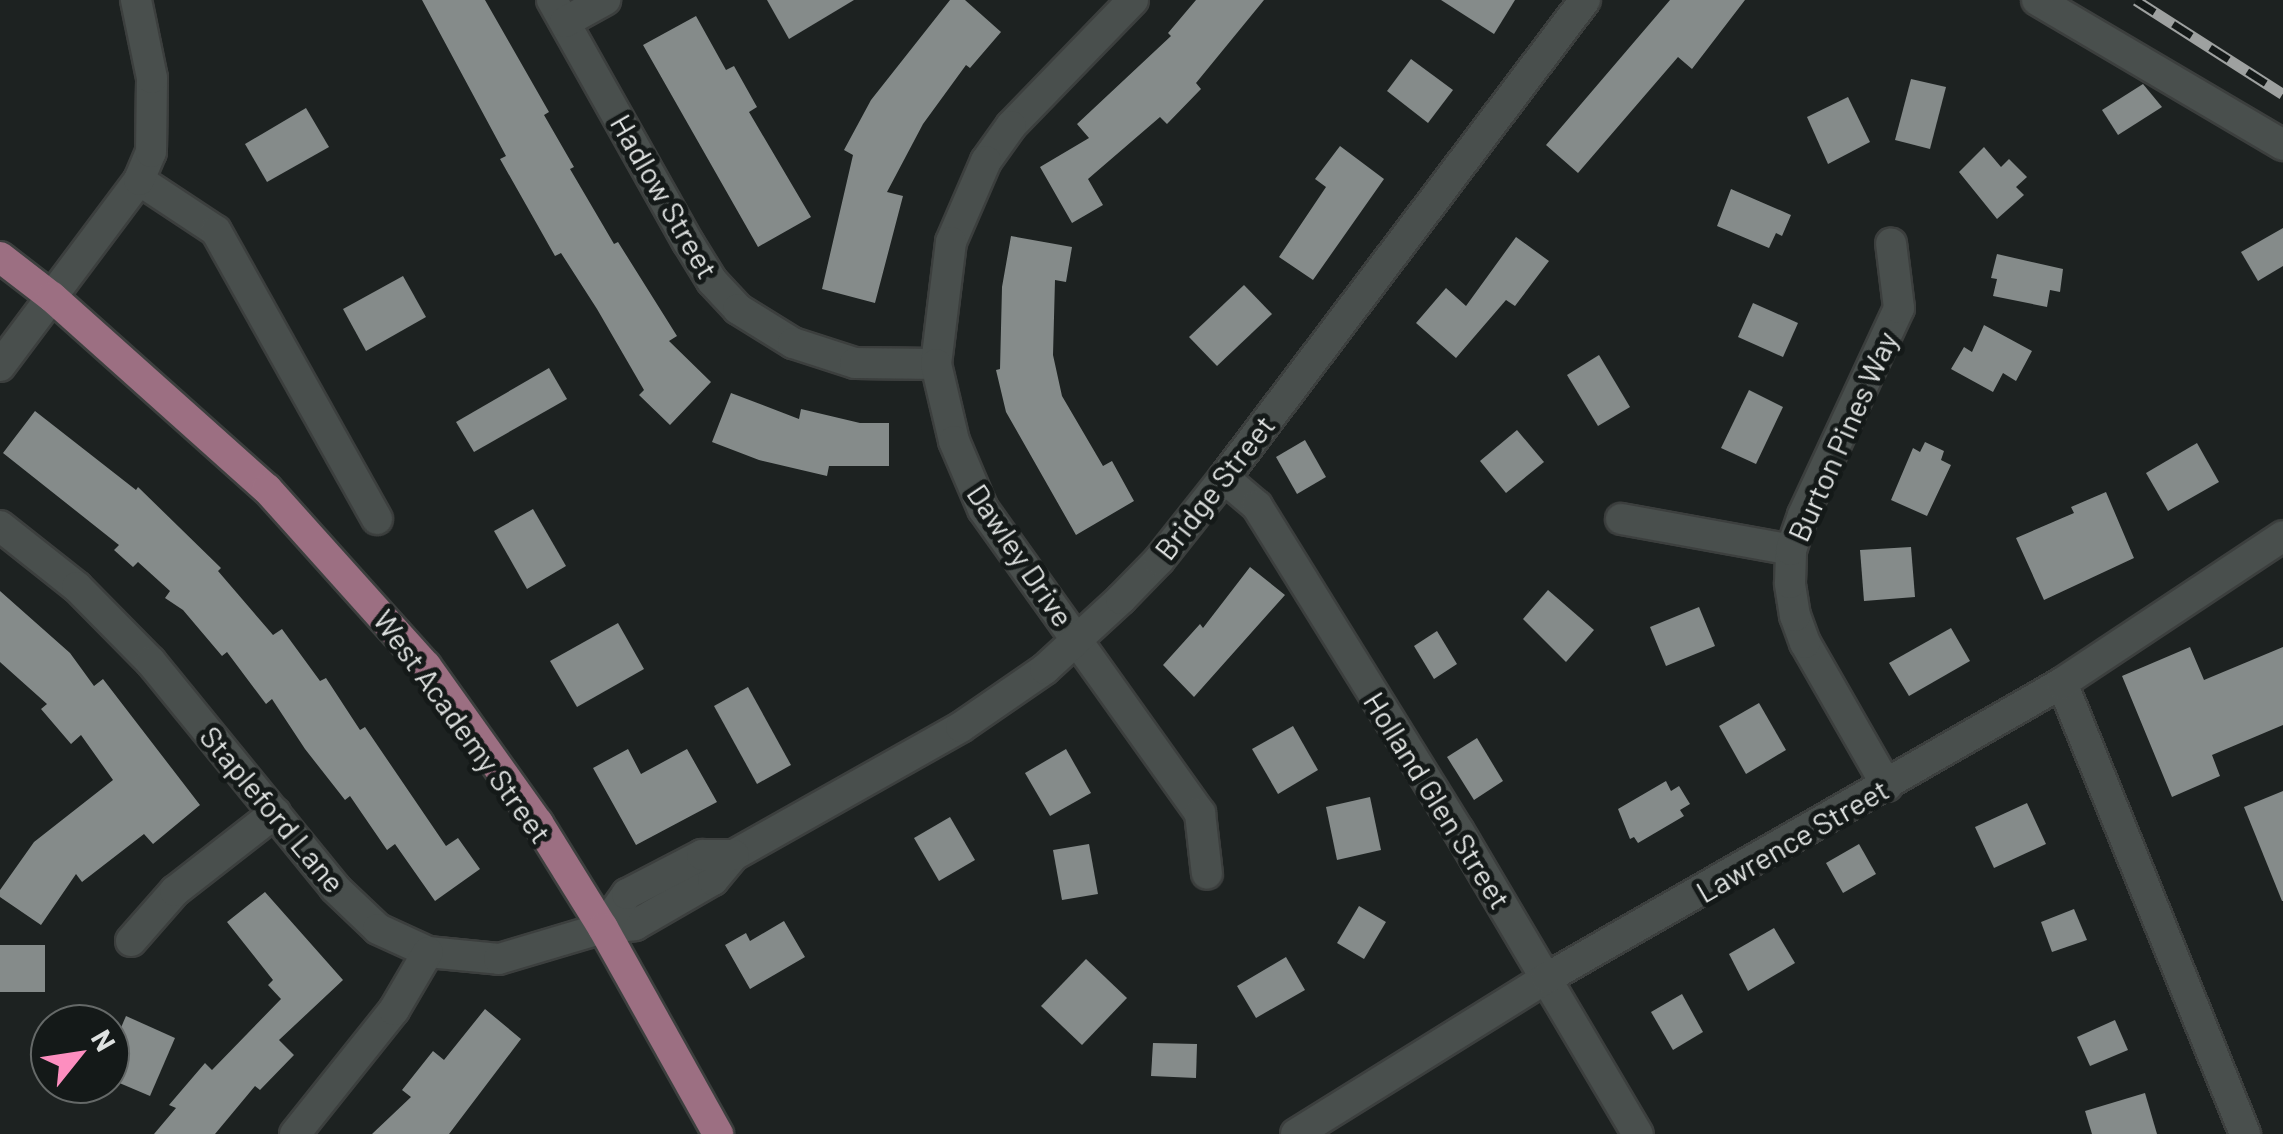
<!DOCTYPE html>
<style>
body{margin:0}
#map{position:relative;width:2283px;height:1134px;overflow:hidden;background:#1d2221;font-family:Barlow,sans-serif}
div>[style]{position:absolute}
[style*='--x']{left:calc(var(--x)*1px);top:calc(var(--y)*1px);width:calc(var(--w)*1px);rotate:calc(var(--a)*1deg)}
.building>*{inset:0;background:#858b8a}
.roads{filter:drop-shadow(2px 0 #3c3f3e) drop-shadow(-2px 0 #3c3f3e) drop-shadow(0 2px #3c3f3e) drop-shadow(0 -2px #3c3f3e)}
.minor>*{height:30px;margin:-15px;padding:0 15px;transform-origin:15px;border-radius:15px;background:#494f4d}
.major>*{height:30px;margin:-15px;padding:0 15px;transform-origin:15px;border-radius:15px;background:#9c6f82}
.rail>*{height:11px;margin-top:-5.5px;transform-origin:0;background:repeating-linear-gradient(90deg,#141918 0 22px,#9ea1a0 0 44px);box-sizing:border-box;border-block:2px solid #9ea1a0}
span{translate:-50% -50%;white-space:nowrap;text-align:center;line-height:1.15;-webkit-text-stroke:10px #141918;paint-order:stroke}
.street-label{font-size:30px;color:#dfe2e1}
.north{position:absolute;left:30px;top:1004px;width:100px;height:100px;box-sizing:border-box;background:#141918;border:2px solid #656968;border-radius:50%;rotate:60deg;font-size:28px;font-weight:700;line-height:40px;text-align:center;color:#dfe2e1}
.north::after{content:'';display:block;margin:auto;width:35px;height:45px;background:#fd8ebf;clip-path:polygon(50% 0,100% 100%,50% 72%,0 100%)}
</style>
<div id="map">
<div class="building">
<div style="clip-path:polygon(422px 0,485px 0,549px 112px,544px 115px,574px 167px,570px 169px,614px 244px,618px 242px,677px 336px,669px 341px,711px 382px,670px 425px,639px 395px,644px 390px,597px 309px,561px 253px,555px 256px,500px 159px,506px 156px)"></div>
<div style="clip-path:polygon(767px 0,854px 0,789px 39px)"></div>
<div style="clip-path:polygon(950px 0,965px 0,1001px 32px,970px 68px,966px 65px,923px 124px,887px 192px,903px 196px,875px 303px,822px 289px,853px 155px,844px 150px,871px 100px)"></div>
<div style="clip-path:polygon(1196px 0,1264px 0,1196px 83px,1201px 89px,1167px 124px,1160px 117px,1088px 179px,1103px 205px,1072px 223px,1040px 167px,1089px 138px,1077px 124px,1171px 36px,1168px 33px)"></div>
<div style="clip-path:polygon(1441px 0,1515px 0,1494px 34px)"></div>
<div style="clip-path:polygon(1670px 0,1745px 0,1692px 69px,1678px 57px,1578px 173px,1546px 145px)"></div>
<div style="clip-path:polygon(696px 16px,726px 70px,734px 66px,757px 107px,749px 112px,811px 217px,758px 247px,643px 45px)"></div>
<div style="clip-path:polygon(1411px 59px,1453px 90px,1428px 123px,1387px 91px)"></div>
<div style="clip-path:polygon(1911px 79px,1946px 87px,1930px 149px,1895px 140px)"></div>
<div style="clip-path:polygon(2143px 84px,2162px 107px,2118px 135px,2102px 110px)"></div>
<div style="clip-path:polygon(1848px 97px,1870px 142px,1828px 164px,1807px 117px)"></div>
<div style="clip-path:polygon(306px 108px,329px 147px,267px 182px,245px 144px)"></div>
<div style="clip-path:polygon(1340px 146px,1384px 179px,1313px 280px,1279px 257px,1326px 187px,1315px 179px)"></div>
<div style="clip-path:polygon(1984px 147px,2001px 167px,2009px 159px,2027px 177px,2016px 187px,2024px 195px,1997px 219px,1959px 172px)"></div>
<div style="clip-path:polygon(1731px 189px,1791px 215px,1782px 236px,1776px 233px,1769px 248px,1717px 226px)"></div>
<div style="clip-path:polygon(2283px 228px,2283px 266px,2258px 281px,2241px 252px)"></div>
<div style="clip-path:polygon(1011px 236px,1072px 247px,1066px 282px,1055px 280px,1053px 355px,1062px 396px,1103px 466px,1112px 461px,1134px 501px,1076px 535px,1006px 412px,996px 370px,1000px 369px,1002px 287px)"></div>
<div style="clip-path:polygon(1516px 237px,1549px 261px,1515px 306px,1506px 300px,1456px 358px,1416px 323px,1446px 288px,1466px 306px)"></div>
<div style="clip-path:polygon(1997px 254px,2063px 269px,2060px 292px,2050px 290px,2047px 307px,1993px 296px,1997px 279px,1991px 278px)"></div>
<div style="clip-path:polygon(403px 276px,426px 317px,366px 351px,343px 309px)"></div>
<div style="clip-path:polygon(1244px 285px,1272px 314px,1217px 366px,1189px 337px)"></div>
<div style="clip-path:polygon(1753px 303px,1798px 323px,1783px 357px,1738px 337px)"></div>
<div style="clip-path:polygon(1984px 325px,2032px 351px,2016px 381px,2003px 373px,1993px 392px,1951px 369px,1964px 347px,1972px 352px)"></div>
<div style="clip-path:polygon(1599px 355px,1630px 407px,1598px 426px,1567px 375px)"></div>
<div style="clip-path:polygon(549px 368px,567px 399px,474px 452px,456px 422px)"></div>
<div style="clip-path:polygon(1749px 390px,1783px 407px,1756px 464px,1721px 448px)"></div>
<div style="clip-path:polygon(731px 393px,799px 419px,801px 409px,860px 423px,889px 423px,889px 466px,829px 466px,827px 476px,759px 460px,712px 442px)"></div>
<div style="clip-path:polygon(35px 411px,136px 490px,138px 487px,221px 568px,218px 571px,273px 635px,282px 629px,320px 681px,326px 678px,360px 730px,365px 727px,446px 846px,458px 838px,480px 869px,435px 901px,395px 844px,387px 850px,350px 796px,345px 800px,305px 749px,272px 699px,266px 704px,227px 652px,222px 656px,183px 610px,165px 598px,170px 591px,138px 562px,133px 567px,114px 550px,119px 545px,3px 453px)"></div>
<div style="clip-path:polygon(1517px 430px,1544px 462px,1506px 493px,1480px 461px)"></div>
<div style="clip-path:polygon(1305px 440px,1326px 477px,1297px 494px,1276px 457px)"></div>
<div style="clip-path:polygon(1925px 442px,1944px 451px,1941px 460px,1951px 465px,1927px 516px,1891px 500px,1913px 448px,1920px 452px)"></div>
<div style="clip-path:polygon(2197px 443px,2219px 482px,2168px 511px,2146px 473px)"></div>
<div style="clip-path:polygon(2106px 492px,2134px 558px,2044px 600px,2016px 538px,2074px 513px,2071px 507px)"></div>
<div style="clip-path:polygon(533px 509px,566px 566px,527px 589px,494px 531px)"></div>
<div style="clip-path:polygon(1911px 547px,1915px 597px,1864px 601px,1860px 550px)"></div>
<div style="clip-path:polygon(1250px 567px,1285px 595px,1194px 697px,1163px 665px,1200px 624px,1203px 628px)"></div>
<div style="clip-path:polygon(1548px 590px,1594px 630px,1566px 662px,1523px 619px)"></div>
<div style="clip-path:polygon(0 591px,70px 653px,94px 686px,103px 679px,200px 805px,153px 844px,144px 834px,82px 882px,76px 874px,41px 925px,0 897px,0 890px,34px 842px,113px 780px,81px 735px,71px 744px,41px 709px,47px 704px,0 662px)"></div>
<div style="clip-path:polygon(1699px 607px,1715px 646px,1666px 666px,1650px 627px)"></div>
<div style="clip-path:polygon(618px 623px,644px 669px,577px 707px,550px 661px)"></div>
<div style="clip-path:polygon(1951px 628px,1970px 661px,1909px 696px,1889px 663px)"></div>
<div style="clip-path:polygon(1437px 631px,1457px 664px,1434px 679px,1414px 646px)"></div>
<div style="clip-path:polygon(2190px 647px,2204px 680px,2283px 647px,2283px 725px,2212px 755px,2220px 776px,2172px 797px,2122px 676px)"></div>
<div style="clip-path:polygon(748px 687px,791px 765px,757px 784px,714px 706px)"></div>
<div style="clip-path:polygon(1759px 703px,1786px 750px,1746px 774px,1719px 726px)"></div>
<div style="clip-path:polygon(1293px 726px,1318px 770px,1278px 794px,1252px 749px)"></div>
<div style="clip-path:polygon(1477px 738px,1503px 781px,1474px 800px,1447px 757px)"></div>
<div style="clip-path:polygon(628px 749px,641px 774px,687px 749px,717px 802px,636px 845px,593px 768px)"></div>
<div style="clip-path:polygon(1066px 749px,1091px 793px,1050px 816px,1025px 773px)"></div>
<div style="clip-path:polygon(1666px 781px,1671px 791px,1679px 786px,1690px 804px,1680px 810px,1684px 816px,1638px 843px,1634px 837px,1630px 839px,1618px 809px)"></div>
<div style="clip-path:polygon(2283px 791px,2283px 901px,2282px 901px,2244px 807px)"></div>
<div style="clip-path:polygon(1370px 797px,1381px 850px,1337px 860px,1326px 807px)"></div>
<div style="clip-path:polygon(2027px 803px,2046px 844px,1994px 868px,1975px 827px)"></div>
<div style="clip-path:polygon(950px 817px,975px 860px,939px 881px,914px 838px)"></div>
<div style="clip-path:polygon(1089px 844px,1098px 894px,1062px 900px,1053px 850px)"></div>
<div style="clip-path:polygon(1859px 844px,1876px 874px,1843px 893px,1826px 863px)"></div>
<div style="clip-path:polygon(265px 892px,343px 980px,279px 1040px,294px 1055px,260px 1090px,255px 1086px,215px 1134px,154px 1134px,176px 1108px,169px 1105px,205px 1063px,212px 1070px,281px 999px,268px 985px,273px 980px,227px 922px)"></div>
<div style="clip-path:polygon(1359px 906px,1386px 922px,1364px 959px,1337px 943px)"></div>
<div style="clip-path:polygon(2074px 909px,2087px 940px,2052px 952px,2041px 922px)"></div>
<div style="clip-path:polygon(784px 921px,805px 957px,750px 989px,725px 945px,746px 933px,750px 941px)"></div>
<div style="clip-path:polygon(1774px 928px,1795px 963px,1748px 991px,1729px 954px)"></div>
<div style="clip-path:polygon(0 945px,45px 945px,45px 992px,0 992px)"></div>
<div style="clip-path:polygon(1286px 957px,1305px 990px,1256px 1018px,1237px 986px)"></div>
<div style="clip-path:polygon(1086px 959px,1127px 998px,1082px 1045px,1041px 1006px)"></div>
<div style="clip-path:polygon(1682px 994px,1703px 1032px,1673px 1050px,1651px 1012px)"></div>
<div style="clip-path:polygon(485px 1009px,521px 1039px,449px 1134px,372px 1134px,411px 1097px,402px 1090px,433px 1051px,444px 1060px)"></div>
<div style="clip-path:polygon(126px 1016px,175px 1038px,150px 1096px,110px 1079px,110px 1053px)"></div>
<div style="clip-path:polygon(2115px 1020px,2128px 1050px,2090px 1066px,2077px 1037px)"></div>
<div style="clip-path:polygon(1153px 1043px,1197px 1044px,1196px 1078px,1151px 1076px)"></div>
<div style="clip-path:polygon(2145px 1093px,2157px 1134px,2092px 1134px,2085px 1111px)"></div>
</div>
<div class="roads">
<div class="minor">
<div style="--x:552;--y:0;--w:278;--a:60.7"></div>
<div style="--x:688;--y:242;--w:46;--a:58.4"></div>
<div style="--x:712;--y:281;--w:38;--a:47"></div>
<div style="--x:738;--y:309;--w:65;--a:31.7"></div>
<div style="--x:793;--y:343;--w:65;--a:17.9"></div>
<div style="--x:855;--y:363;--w:81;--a:0.7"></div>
<div style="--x:1133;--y:0;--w:175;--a:134.1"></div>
<div style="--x:1011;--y:126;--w:43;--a:125.5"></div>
<div style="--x:986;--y:161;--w:88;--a:113.4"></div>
<div style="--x:951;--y:242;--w:123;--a:97"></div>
<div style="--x:936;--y:364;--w:79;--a:76.8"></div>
<div style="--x:954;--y:441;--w:74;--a:66.9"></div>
<div style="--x:983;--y:509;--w:374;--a:54.5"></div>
<div style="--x:1200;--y:813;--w:61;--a:83.5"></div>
<div style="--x:2037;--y:0;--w:286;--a:30.5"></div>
<div style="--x:565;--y:22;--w:46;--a:-28.8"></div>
<div style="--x:139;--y:180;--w:92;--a:33.5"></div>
<div style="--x:216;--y:231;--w:330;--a:60.8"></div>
<div style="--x:0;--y:366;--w:232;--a:-53.2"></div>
<div style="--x:139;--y:180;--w:30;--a:-67"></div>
<div style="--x:151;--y:152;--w:74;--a:-89.2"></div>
<div style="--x:152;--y:78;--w:80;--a:-101.6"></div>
<div style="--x:1224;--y:478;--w:43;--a:40.3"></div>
<div style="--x:1257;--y:506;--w:381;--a:58.2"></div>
<div style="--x:1458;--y:830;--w:353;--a:59.4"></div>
<div style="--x:1621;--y:519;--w:173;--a:10.3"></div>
<div style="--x:0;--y:526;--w:98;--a:38.4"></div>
<div style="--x:77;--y:587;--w:105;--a:45.4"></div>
<div style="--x:151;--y:662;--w:291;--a:50.8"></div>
<div style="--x:335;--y:888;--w:59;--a:43.6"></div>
<div style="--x:378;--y:929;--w:55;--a:24.7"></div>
<div style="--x:428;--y:952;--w:71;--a:5.6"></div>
<div style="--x:499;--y:959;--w:109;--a:-16.6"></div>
<div style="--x:603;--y:928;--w:32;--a:-5"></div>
<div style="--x:635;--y:925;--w:90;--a:-30"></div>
<div style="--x:713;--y:880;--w:33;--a:-50"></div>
<div style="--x:734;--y:855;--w:261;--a:-29.4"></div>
<div style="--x:961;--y:727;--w:102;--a:-34.6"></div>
<div style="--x:1045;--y:669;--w:103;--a:-42.6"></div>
<div style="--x:1121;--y:599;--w:54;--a:-45.7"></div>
<div style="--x:1159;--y:560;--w:105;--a:-51.6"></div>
<div style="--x:1224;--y:478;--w:599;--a:-52.94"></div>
<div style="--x:2062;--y:683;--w:487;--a:67.9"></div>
<div style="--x:1887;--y:786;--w:165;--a:-119.8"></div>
<div style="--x:1805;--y:643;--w:29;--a:-110"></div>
<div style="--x:1795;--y:616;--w:33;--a:-99"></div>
<div style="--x:1790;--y:583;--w:33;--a:-88"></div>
<div style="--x:1791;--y:550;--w:37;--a:-71"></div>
<div style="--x:1803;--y:515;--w:228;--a:-65.1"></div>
<div style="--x:1899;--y:308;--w:65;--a:-97"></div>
<div style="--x:603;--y:928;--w:42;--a:-54.8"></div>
<div style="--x:627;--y:894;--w:85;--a:-27.5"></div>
<div style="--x:702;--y:855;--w:32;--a:0"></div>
<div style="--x:131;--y:941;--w:67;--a:-48.7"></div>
<div style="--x:175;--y:891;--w:127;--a:-38"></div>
<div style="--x:295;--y:1134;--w:159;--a:-51.4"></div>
<div style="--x:394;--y:1010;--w:67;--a:-59.6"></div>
<div style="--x:1296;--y:1134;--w:296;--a:-31.9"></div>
<div style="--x:1547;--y:978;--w:594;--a:-29.8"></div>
<div style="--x:2062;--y:683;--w:265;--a:-33.6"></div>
</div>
<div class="major">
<div style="--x:0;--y:257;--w:66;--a:37.6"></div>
<div style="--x:52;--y:297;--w:288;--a:41.8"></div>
<div style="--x:267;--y:489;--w:238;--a:48.1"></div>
<div style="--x:426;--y:666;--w:193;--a:54.5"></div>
<div style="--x:538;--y:823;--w:123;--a:58.2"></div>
<div style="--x:603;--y:928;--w:236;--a:60.8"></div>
</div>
</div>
<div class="rail">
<div style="--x:2136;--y:0;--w:174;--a:32.6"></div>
</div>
<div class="street-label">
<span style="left:665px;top:196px;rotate:60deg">Hadlow Street</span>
<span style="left:1842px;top:436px;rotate:-66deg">Burton Pines Way</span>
<span style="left:1214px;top:487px;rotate:-52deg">Bridge Street</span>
<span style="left:1021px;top:555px;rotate:56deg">Dawley Drive</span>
<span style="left:463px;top:726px;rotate:54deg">West Academy Street</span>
<span style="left:1438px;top:800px;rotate:58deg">Holland Glen Street</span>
<span style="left:273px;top:809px;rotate:50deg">Stapleford Lane</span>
<span style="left:1792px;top:840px;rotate:-30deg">Lawrence Street</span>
</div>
<div class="north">N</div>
</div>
